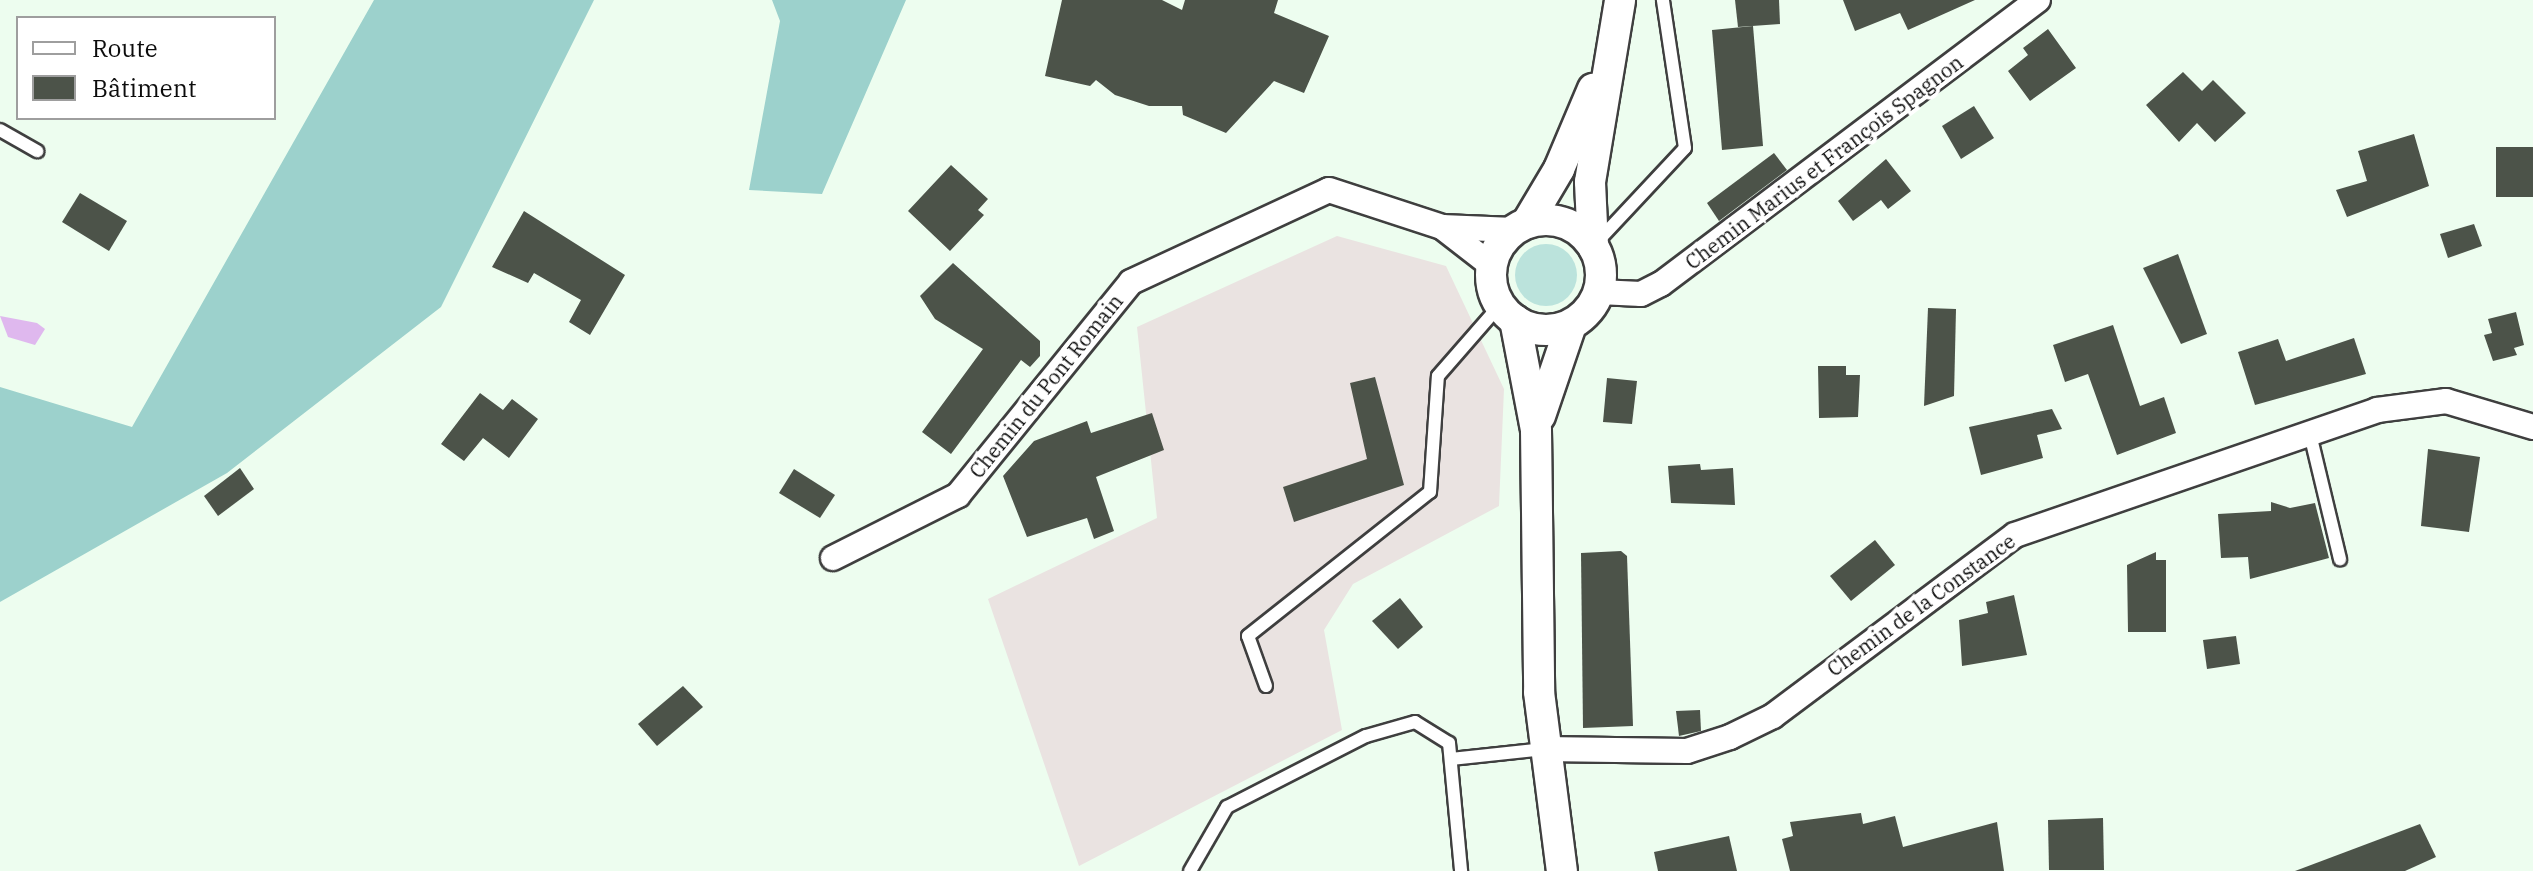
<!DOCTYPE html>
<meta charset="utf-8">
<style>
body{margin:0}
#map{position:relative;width:2533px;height:871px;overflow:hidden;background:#edfdef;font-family:"IBM Plex Serif",serif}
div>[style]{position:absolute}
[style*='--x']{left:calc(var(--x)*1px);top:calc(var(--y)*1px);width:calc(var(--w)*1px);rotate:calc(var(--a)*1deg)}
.industrial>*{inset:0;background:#eae3e1}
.green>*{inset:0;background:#bbe3dc}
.round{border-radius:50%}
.forest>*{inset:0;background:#9cd1cc}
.water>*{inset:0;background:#dfb8ee}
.building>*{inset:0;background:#4c5349}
.roads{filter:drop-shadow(2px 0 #3f3f3f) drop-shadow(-2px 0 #3f3f3f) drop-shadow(0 2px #3f3f3f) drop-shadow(0 -2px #3f3f3f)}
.service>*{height:12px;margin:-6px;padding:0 6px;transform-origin:6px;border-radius:6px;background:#fff}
.minor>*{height:24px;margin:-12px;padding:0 12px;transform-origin:12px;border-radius:12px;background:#fff}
.tertiary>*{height:30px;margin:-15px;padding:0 15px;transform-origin:15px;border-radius:15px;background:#fff}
.tertiary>.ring{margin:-15px;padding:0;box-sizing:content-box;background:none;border:30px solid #fff;border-radius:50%}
span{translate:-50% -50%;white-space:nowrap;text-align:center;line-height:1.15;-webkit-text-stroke:8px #fff;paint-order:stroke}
.street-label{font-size:20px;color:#0c0c0c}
.legend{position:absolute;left:16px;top:16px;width:260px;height:104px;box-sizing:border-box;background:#fff;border:2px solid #9e9e9e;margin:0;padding:10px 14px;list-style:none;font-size:24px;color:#0c0c0c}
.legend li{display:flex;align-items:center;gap:16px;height:40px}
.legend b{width:40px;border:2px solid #9e9e9e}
</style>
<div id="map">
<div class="industrial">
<div style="clip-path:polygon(1337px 236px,1446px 266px,1504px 389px,1499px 506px,1353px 584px,1324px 630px,1342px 730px,1079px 866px,988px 599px,1157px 518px,1137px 327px)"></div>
</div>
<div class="green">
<div class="round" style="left:1515px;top:244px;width:62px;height:62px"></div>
</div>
<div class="forest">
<div style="clip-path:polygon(374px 0,594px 0,441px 307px,227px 473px,0 602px,0 387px,132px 427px)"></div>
<div style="clip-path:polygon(772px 0,906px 0,822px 194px,749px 190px,780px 21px)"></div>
</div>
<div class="water">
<div style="clip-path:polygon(0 316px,37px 323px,45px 329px,35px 345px,8px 337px)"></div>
</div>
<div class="building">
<div style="clip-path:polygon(1062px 0,1162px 0,1182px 10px,1185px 0,1278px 0,1274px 13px,1329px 36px,1304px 93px,1274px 81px,1226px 133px,1183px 115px,1182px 106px,1149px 106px,1115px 95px,1096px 80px,1090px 86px,1045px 76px)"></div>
<div style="clip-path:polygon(1735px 0,1779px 0,1780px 24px,1738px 27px)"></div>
<div style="clip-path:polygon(1843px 0,1975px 0,1908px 30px,1900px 13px,1855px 31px)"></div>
<div style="clip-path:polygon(1753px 26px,1763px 146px,1722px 150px,1712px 30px)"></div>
<div style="clip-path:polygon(2048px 29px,2076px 68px,2030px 101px,2008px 71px,2028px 55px,2023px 48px)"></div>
<div style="clip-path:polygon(2183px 72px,2202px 91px,2213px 80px,2246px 113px,2215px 142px,2197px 123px,2179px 142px,2146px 105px)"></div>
<div style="clip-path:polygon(1974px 106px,1994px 138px,1961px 159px,1942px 126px)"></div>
<div style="clip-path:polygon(2414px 134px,2429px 186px,2347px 217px,2336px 190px,2367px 181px,2358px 151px)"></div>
<div style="clip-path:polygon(2496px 147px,2533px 147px,2533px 197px,2496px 197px)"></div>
<div style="clip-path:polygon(1774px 153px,1787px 170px,1719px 221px,1707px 203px)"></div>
<div style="clip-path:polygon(1886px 159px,1911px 191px,1888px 209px,1881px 200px,1853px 221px,1838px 201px)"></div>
<div style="clip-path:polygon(951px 165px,988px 199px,978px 210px,984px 215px,950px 251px,908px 211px)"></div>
<div style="clip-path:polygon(80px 193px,127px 221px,109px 251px,62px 222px)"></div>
<div style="clip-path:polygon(524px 211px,625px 275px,590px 335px,569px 322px,581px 300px,534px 273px,528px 283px,492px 267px)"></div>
<div style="clip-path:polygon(2474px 224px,2482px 246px,2448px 258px,2440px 234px)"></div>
<div style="clip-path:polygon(2178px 254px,2207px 334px,2181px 344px,2143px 268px)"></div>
<div style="clip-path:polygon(953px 263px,1040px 341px,1040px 356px,1030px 367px,1021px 360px,951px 454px,922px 432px,983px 349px,935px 319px,920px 296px)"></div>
<div style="clip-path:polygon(1928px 308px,1956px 309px,1954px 396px,1924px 406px)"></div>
<div style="clip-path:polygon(2516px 312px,2524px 345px,2514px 348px,2517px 355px,2493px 361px,2484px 335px,2492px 333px,2488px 319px)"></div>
<div style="clip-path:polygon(2113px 325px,2140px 406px,2164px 397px,2176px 433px,2117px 455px,2088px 374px,2065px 382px,2053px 345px)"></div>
<div style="clip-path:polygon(2354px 338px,2366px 374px,2255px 405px,2238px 352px,2278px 339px,2286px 361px)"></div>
<div style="clip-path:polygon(1818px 366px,1846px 366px,1846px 375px,1860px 375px,1858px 417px,1819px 418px)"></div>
<div style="clip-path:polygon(1375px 377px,1404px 485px,1294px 522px,1283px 487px,1367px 459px,1350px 383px)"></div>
<div style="clip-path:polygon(1607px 378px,1637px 381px,1632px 424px,1603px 422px)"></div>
<div style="clip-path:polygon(480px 393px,503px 410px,512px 399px,538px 419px,509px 458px,483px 438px,464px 461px,441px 444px)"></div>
<div style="clip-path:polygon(2052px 409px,2062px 429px,2037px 435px,2043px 458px,1981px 475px,1969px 427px)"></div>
<div style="clip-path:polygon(1152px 413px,1164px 450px,1096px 477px,1114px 531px,1094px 539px,1087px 518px,1027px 537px,1003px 476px,1034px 441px,1087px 421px,1091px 433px)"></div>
<div style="clip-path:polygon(2428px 449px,2480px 457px,2469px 532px,2421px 526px)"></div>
<div style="clip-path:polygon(1700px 464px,1701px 470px,1733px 468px,1735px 505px,1671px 503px,1668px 466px)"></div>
<div style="clip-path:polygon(240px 468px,254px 489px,218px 516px,204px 496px)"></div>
<div style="clip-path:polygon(794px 469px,835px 495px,820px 518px,779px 493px)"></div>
<div style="clip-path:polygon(2271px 502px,2290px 508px,2315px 503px,2329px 558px,2250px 579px,2248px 557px,2221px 558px,2218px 514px,2271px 511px)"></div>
<div style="clip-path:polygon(1875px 540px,1895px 565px,1851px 601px,1830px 576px)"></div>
<div style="clip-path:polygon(1621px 551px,1627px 556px,1633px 726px,1583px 728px,1581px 553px)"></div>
<div style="clip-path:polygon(2156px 552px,2156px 560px,2166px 560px,2166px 632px,2128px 632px,2127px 565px)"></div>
<div style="clip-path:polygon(2014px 595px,2027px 655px,1962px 666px,1959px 620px,1988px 613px,1986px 602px)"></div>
<div style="clip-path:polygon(1400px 598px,1423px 627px,1398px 649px,1372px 621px)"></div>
<div style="clip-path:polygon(2236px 636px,2240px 664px,2207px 669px,2203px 640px)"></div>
<div style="clip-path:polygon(683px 686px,703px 707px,657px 746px,638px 724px)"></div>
<div style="clip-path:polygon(1700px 710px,1701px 731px,1679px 736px,1676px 711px)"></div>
<div style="clip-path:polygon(1861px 813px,1863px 824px,1895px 816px,1903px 847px,1997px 822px,2004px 871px,1790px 871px,1782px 839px,1793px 836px,1790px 822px)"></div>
<div style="clip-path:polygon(2103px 818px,2104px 870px,2049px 870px,2048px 820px)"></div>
<div style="clip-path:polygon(2420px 824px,2436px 857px,2405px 871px,2295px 871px)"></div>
<div style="clip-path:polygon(1729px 836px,1737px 871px,1658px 871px,1654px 852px)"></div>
</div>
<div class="roads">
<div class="service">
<div style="--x:0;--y:130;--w:43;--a:29.6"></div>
<div style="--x:1598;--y:241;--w:127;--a:-46.9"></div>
<div style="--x:1685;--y:148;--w:150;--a:-98.5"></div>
<div style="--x:2310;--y:434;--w:129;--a:76.5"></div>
<div style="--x:1266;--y:686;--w:53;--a:-109.8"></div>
<div style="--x:1248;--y:636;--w:232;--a:-38.4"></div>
<div style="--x:1430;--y:492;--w:116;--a:-86.1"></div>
<div style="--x:1438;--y:376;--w:94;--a:-48.9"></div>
<div style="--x:1451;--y:759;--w:94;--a:-6.1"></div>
<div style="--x:1190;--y:871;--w:74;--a:-60"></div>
<div style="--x:1227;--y:807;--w:156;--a:-27.1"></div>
<div style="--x:1366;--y:736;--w:51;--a:-15.9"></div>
<div style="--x:1415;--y:722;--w:40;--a:32"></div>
<div style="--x:1449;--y:743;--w:129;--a:84.6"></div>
</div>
<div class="minor">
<div style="--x:1442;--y:227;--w:62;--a:37.8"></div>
<div style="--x:1599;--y:292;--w:42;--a:2.7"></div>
<div style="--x:1641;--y:294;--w:22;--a:-27"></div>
<div style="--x:1661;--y:284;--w:472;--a:-37"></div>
<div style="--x:833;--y:558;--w:140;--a:-26.7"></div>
<div style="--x:958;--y:495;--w:274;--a:-50.9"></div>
<div style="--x:1131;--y:282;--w:218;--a:-24.9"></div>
<div style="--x:1329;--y:190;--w:119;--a:18.1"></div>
<div style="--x:1442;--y:227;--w:72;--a:2.4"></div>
<div style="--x:1544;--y:749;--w:143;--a:0.8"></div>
<div style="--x:1687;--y:751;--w:45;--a:-18"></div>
<div style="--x:1730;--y:737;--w:48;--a:-26"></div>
<div style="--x:1773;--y:716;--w:302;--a:-36.8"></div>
<div style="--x:2015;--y:535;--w:383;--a:-19"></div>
<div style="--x:2377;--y:410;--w:70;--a:-7.4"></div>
<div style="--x:2446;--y:401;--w:91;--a:16.6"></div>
</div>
<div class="tertiary">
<div class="ring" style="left:1491px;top:220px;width:80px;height:80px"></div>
<div style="--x:1527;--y:223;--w:63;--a:-59.3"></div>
<div style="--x:1559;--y:169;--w:87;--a:-67"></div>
<div style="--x:1593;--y:246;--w:64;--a:-92.7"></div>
<div style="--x:1590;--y:182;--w:184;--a:-80.6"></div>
<div style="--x:1515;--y:320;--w:112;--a:79.2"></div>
<div style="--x:1536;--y:430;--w:262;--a:89.3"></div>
<div style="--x:1539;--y:692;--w:180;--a:82.7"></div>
<div style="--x:1540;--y:416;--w:96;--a:-71.2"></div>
</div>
</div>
<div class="street-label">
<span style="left:1824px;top:162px;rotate:-37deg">Chemin Marius et François Spagnon</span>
<span style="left:1046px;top:386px;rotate:-51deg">Chemin du Pont Romain</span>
<span style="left:1921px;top:605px;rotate:-36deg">Chemin de la Constance</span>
</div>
<ul class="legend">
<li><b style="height:10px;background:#fff"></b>Route</li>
<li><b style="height:22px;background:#4c5349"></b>Bâtiment</li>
</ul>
</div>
